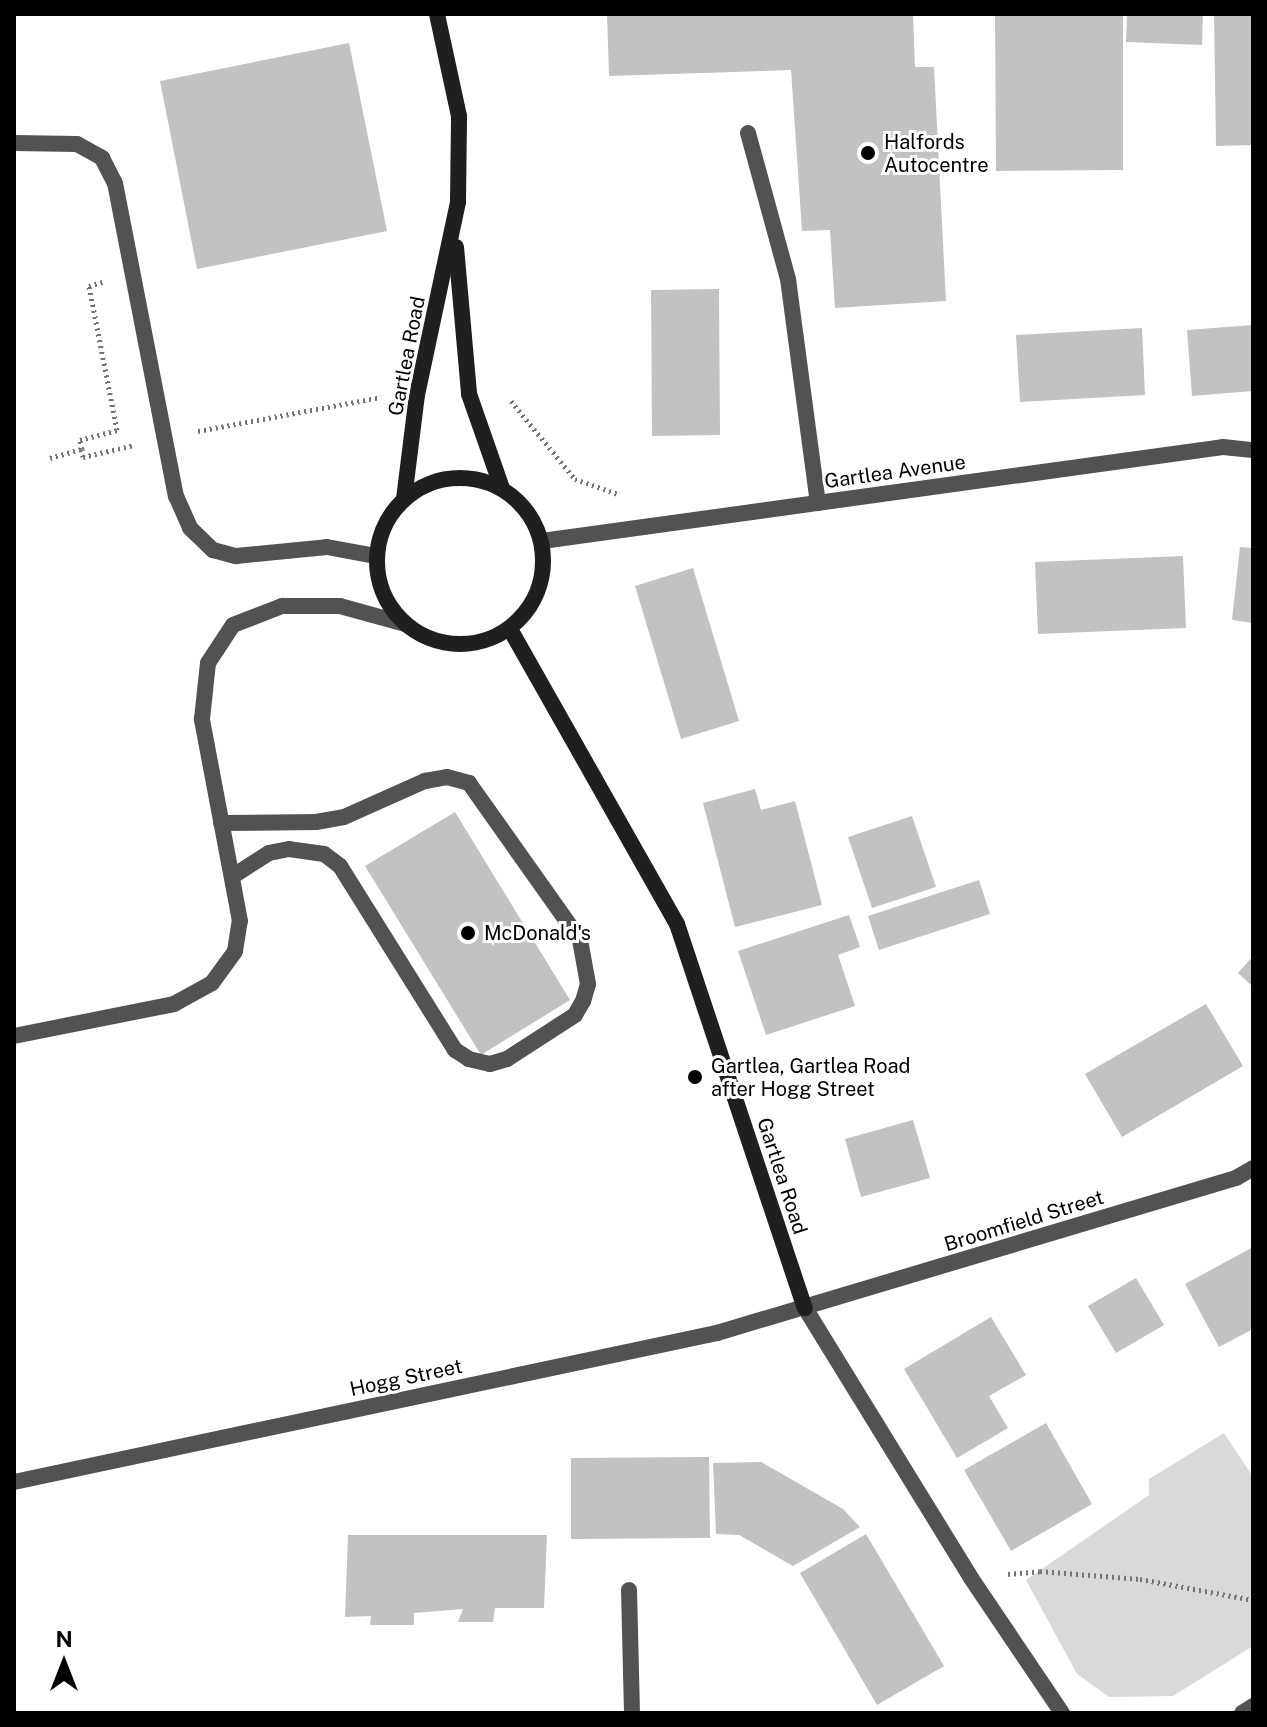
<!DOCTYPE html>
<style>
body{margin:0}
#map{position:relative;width:1267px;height:1727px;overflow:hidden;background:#fff;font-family:"Public Sans",sans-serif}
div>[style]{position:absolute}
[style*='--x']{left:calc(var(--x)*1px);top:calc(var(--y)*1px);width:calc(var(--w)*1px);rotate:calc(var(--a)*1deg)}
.green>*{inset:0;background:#d9d9d9}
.building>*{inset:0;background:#c2c2c2}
.path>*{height:5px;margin-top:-2.5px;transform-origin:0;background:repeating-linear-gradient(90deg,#747474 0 2px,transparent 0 6px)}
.lane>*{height:16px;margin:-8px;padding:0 8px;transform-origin:8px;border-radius:8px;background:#525252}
.street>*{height:16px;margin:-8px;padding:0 8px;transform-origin:8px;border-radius:8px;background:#525252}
.secondary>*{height:16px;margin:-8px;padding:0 8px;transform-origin:8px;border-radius:8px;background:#1f1f1f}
.secondary>.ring{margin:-8px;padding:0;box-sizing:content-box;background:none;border:16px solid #1f1f1f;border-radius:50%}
.dots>*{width:22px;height:22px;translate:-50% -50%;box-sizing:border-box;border:4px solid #fff;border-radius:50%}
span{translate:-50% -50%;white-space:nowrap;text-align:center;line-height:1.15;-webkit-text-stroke:6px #fff;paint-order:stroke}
.poi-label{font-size:20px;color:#000}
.left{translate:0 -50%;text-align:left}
.street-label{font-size:20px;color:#000}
.frame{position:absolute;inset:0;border:16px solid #000;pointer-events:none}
.north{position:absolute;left:24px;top:1623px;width:80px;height:80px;-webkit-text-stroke:6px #fff;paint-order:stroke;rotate:0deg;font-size:22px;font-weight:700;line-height:32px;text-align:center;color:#000}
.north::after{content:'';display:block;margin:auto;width:28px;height:36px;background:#000;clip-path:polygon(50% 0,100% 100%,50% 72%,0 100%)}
</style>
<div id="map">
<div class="green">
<div style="clip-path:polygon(1224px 1433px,1253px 1477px,1253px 1646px,1173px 1696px,1109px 1697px,1077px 1674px,1026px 1580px,1149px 1495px,1149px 1479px)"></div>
</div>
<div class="building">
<div style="clip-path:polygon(607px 14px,913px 14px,915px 67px,934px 67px,946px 301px,835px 308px,830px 230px,802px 231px,791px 70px,609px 76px)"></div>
<div style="clip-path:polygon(995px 14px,1123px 14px,1123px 170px,996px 171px)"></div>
<div style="clip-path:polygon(1127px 14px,1203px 14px,1202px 45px,1126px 42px)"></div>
<div style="clip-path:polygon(1214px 14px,1253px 14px,1253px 145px,1216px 146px)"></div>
<div style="clip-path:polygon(349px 43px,387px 231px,197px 269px,160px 81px)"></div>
<div style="clip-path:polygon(719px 289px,720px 435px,652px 436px,651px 290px)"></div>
<div style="clip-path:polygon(1253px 325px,1253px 391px,1192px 396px,1187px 330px)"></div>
<div style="clip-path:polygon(1142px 328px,1145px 395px,1020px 402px,1016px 335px)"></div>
<div style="clip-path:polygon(1240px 547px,1253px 548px,1253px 623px,1232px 620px)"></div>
<div style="clip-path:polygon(1183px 556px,1186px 628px,1038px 634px,1035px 562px)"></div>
<div style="clip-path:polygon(693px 568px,739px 721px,681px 739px,635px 586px)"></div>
<div style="clip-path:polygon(755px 789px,761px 810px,795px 801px,822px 905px,735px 927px,703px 803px)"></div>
<div style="clip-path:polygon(455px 812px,570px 1000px,481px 1055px,365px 866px)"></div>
<div style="clip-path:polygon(912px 816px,936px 887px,872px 908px,848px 837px)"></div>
<div style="clip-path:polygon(979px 880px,990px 914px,879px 950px,868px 916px)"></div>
<div style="clip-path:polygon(849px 915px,860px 947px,838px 955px,855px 1006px,766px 1035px,738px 951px)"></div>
<div style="clip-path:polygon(1253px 956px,1253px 987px,1238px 973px)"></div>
<div style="clip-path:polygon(1206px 1004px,1243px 1066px,1122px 1137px,1085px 1074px)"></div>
<div style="clip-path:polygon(913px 1120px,930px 1178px,861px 1197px,845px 1139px)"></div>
<div style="clip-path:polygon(1253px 1247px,1253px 1329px,1219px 1347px,1185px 1284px)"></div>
<div style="clip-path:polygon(1136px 1278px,1164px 1325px,1116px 1353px,1088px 1306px)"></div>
<div style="clip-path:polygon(991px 1317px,1026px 1375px,989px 1396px,1008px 1428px,957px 1458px,904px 1369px)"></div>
<div style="clip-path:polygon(1046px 1423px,1092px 1504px,1011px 1551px,964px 1470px)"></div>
<div style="clip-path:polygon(709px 1457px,710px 1538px,571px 1539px,571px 1458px)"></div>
<div style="clip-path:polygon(761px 1462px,843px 1509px,860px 1527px,793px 1566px,739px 1535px,716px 1534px,713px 1463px)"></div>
<div style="clip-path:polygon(866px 1534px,944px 1666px,877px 1705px,800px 1573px)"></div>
<div style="clip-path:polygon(348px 1535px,547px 1535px,544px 1608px,495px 1608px,493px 1622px,458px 1622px,463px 1609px,414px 1613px,414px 1625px,370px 1625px,371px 1616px,345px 1617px)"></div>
</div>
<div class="path">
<div style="--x:511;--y:401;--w:101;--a:50.6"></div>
<div style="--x:575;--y:479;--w:46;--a:19.2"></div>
<div style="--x:198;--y:431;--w:186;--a:-10.5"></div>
<div style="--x:82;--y:449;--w:9;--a:-103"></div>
<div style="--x:80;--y:440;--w:38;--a:-15"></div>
<div style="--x:117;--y:430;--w:147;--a:-101"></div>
<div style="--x:89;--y:286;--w:14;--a:-17"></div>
<div style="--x:50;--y:458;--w:33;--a:-16"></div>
<div style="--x:82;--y:449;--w:8;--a:83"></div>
<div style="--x:83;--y:457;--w:52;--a:-13.2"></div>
<div style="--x:1008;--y:1574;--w:32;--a:-5"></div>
<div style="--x:1040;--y:1571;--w:100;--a:4.6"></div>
<div style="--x:1140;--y:1579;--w:115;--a:10.5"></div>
</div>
<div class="lane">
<div style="--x:748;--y:133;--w:151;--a:74.7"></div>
<div style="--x:788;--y:279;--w:226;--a:82.4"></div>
<div style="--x:14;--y:143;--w:63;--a:0.9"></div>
<div style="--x:77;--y:144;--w:29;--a:29"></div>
<div style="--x:102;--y:158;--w:28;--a:63"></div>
<div style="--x:115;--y:183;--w:319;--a:79"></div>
<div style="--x:176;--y:496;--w:35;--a:66"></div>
<div style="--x:190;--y:528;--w:32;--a:44"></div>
<div style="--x:213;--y:550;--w:24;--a:15"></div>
<div style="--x:236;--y:556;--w:91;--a:-5.6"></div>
<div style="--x:327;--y:547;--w:50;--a:10.4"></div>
<div style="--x:221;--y:823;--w:95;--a:-0.6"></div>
<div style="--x:316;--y:822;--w:28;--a:-10"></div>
<div style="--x:344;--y:817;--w:89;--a:-24"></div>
<div style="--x:425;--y:781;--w:22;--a:-10"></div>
<div style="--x:447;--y:777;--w:23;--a:15"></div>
<div style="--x:469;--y:783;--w:192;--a:54.7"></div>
<div style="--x:580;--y:940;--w:45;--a:79.7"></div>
<div style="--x:588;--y:984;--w:18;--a:106"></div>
<div style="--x:583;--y:1001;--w:16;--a:120"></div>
<div style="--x:575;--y:1015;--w:81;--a:147.1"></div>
<div style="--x:507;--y:1059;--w:18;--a:164"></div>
<div style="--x:490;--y:1064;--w:22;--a:-167"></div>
<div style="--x:469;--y:1059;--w:17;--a:-147"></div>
<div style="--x:455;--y:1050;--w:217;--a:-122"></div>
<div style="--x:340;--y:866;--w:20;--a:-143"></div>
<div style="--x:324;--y:854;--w:35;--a:-172"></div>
<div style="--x:289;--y:849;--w:20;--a:169"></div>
<div style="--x:269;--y:853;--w:43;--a:147.4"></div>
<div style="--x:14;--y:1036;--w:163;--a:-11.3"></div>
<div style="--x:174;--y:1004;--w:43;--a:-28.9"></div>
<div style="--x:212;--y:983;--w:39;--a:-54"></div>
<div style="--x:235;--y:951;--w:30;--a:-81"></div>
<div style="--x:240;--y:921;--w:206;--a:-100.7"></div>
<div style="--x:202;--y:719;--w:56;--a:-83.9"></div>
<div style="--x:208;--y:663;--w:45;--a:-56.7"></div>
<div style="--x:233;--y:625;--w:53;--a:-21.2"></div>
<div style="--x:282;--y:606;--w:58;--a:0"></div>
<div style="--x:340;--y:606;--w:67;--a:15.5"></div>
<div style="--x:629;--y:1590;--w:123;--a:88.6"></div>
</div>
<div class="street">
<div style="--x:542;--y:541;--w:687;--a:-7.86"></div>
<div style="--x:1223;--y:447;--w:30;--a:6"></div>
<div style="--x:805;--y:1308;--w:317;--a:58.4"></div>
<div style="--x:971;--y:1578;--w:163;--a:56"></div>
<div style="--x:14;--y:1482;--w:719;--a:-11.97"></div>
<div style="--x:717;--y:1333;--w:542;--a:-16.63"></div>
<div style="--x:1236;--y:1178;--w:20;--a:-30"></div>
<div style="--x:1242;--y:1713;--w:13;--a:-32"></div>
</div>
<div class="secondary">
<div style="--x:456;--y:247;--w:148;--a:84.9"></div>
<div style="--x:469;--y:394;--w:100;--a:70.7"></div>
<div class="ring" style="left:377px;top:478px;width:150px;height:150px"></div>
<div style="--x:404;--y:499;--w:105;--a:-82.9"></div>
<div style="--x:417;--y:395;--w:197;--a:-78"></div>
<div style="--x:458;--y:202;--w:86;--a:-89.3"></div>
<div style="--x:459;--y:116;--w:104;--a:-102.2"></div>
<div style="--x:510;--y:629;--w:339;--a:60.5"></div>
<div style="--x:677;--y:924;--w:405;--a:71.6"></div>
</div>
<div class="dots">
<div style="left:868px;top:153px;background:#000"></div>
<div style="left:468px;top:933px;background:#000"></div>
<div style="left:695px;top:1077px;background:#000"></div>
</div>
<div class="poi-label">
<span class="left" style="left:884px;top:154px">Halfords<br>Autocentre</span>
<span class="left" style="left:484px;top:933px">McDonald's</span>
<span class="left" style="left:711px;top:1078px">Gartlea, Gartlea Road<br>after Hogg Street</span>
</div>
<div class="street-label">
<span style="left:407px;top:356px;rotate:-79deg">Gartlea Road</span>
<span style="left:895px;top:472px;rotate:-8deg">Gartlea Avenue</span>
<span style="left:782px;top:1176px;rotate:72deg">Gartlea Road</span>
<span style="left:1024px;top:1221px;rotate:-17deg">Broomfield Street</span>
<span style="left:406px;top:1378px;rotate:-12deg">Hogg Street</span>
</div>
<div class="frame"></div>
<div class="north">N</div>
</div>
